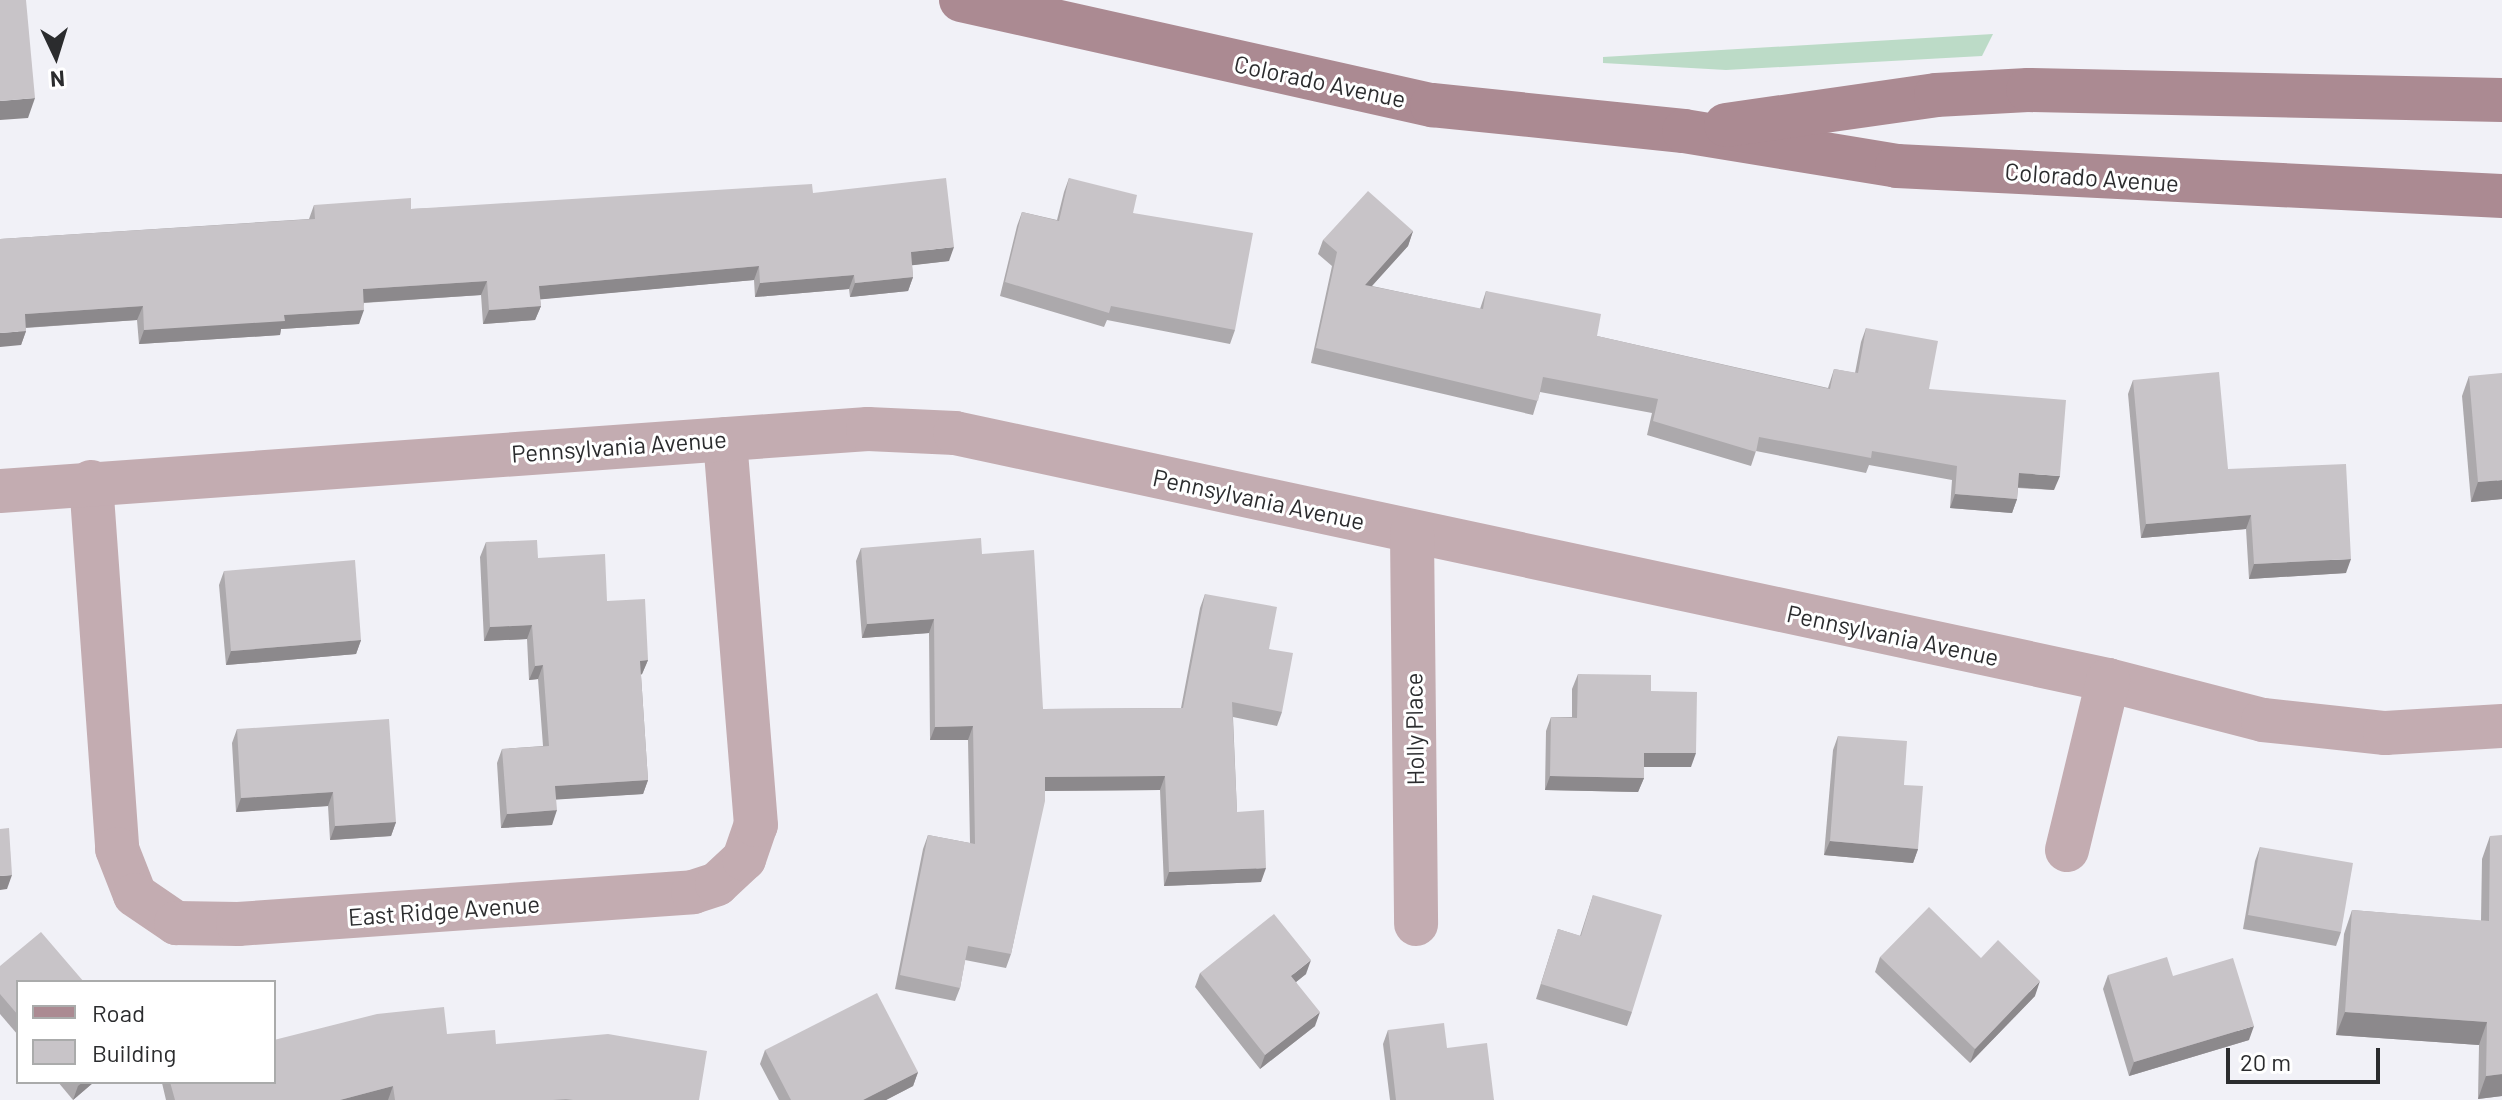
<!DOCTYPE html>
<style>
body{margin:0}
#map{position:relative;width:2502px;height:1100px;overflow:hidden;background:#f1f1f7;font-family:Barlow,sans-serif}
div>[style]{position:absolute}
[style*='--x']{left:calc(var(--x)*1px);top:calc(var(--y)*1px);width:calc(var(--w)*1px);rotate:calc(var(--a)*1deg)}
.green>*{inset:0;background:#bcdbc7}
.minor>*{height:44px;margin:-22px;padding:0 22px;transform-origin:22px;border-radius:22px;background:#c3acb1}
.secondary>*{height:44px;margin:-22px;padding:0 22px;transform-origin:22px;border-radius:22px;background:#ab8a92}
.wall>*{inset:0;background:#aca9ac}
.shaded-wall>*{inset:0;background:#8c898c}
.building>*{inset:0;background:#c8c4c8}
span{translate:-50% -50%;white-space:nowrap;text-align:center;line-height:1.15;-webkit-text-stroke:6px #fff;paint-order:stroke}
.street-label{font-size:24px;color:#2b2c2e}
.legend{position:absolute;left:16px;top:980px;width:260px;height:104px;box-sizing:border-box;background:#fff;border:2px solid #aaabab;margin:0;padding:10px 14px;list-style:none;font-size:24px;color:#2b2c2e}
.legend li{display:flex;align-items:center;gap:16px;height:40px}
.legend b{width:40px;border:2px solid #aaabab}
.north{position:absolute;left:16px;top:16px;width:80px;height:80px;-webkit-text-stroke:6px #fff;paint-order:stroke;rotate:176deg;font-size:22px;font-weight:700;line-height:32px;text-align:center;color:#2b2c2e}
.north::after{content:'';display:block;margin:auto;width:28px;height:36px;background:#2b2c2e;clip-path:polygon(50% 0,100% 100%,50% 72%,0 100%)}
.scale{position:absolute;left:2226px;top:1048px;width:154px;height:36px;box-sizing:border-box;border:4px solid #2b2c2e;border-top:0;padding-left:10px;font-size:24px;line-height:28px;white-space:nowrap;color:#2b2c2e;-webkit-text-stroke:6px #fff;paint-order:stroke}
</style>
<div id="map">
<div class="green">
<div style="clip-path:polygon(1993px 34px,1982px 56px,1726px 70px,1603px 63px,1603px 57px)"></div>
</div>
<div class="minor">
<div style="--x:91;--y:482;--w:368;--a:85.9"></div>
<div style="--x:117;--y:849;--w:49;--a:68.6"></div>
<div style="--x:135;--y:895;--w:50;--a:34.3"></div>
<div style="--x:176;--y:923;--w:62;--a:0.9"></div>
<div style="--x:238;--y:924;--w:456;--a:-4"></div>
<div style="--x:693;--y:892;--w:25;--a:-18"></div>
<div style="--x:717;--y:884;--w:37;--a:-43"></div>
<div style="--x:744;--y:859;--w:36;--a:-71"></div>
<div style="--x:756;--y:825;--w:387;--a:-94.6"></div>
<div style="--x:0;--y:491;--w:870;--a:-4.09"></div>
<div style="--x:868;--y:429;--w:87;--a:2.6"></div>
<div style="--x:955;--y:433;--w:1179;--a:12.09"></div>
<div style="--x:2108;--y:680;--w:160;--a:14.5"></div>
<div style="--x:2263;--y:720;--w:123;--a:6.1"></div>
<div style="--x:2385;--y:733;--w:117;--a:-3.4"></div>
<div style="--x:1412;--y:533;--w:391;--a:89.4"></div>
<div style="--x:2067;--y:850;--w:175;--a:-76.4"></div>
</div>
<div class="secondary">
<div style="--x:961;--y:0;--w:483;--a:12.6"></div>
<div style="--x:1432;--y:105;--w:253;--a:5.9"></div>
<div style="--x:1684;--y:131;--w:216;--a:9.3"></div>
<div style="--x:1897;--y:166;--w:606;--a:2.84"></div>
<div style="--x:1726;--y:125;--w:212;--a:-8.1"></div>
<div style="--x:1936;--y:95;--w:92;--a:-3.1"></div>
<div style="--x:2028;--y:90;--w:474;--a:1.2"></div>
</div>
<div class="wall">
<div style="clip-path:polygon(1069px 178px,1133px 213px,1235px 330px,1230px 344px,1107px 320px,1104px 327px,1000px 296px,1017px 226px,1022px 212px,1057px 220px,1064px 192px)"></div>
<div style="clip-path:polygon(813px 193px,949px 261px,912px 265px,913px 277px,908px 291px,850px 297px,849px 289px,755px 297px,754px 280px,540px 299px,541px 306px,535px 320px,483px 324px,481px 295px,364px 303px,359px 324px,281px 329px,280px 335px,139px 344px,137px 320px,26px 328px,26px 331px,21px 345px,0 239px,309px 219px,314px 205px,411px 209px)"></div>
<div style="clip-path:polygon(1413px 231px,1408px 246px,1372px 286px,1480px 309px,1486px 291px,1597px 336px,1828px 388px,1834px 369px,1855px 373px,1861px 342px,1866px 328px,1929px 389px,2054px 490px,2018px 488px,2017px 499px,2012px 513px,1950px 508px,1952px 480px,1869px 465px,1866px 473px,1756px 451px,1751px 466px,1647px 435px,1652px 413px,1540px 392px,1533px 415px,1311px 363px,1332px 266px,1318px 254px,1323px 240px)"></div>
<div style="clip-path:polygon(2469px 376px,2502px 499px,2471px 502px,2462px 396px)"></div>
<div style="clip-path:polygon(2133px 380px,2228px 469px,2346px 573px,2249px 579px,2246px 529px,2141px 538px,2128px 394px)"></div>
<div style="clip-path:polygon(486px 542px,538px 558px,607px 601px,648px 660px,642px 674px,641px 675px,648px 780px,643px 794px,556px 799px,552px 825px,501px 828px,497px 763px,502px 749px,543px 746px,538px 679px,529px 680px,527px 639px,484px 641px,480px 557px)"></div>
<div style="clip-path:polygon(861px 548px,982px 554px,1043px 709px,1181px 708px,1200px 608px,1205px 594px,1269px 649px,1282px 712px,1277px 726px,1233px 717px,1237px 812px,1261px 882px,1164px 886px,1160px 790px,1045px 791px,1011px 954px,1006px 968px,965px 960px,960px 988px,955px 1001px,895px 989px,923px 849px,928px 835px,970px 843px,968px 740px,930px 740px,929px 633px,862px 638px,856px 561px)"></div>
<div style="clip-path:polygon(224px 571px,361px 640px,356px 654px,226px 665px,219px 585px)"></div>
<div style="clip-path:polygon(1578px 674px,1651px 691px,1691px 767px,1644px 767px,1644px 778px,1638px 792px,1545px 790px,1546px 731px,1551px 717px,1572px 717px,1572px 689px)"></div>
<div style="clip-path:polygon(237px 729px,396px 822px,391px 836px,330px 840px,328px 806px,236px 812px,232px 743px)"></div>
<div style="clip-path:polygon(1838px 736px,1918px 849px,1913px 863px,1824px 855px,1833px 750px)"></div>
<div style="clip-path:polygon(2490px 836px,2502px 1096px,2478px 1099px,2479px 1045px,2336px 1035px,2344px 934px,2352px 910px,2481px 921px,2482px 859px)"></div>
<div style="clip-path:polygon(2260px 847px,2341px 932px,2336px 946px,2243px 929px,2255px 861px)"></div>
<div style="clip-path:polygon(1593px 895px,1632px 1012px,1627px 1026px,1536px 999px,1558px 929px,1580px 936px)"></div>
<div style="clip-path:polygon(1880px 957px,1981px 958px,2035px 996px,1970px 1063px,1875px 972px)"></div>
<div style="clip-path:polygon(0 966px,18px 982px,18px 1035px,0 1014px)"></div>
<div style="clip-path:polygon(1200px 973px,1306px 974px,1296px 982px,1315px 1026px,1260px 1069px,1195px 987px)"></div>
<div style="clip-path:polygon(2108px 975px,2173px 976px,2249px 1040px,2129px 1076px,2103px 989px)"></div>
<div style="clip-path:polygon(1388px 1030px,1447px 1048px,1494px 1100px,1390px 1100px,1383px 1044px)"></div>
<div style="clip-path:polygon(447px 1034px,496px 1044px,699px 1100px,166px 1100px,162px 1083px,274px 1082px)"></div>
<div style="clip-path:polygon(765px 1050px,918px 1072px,913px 1086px,886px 1100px,779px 1100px,760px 1064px)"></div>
<div style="clip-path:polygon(58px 1082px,94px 1082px,73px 1100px)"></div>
</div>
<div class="shaded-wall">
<div style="clip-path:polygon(35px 98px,28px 118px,0 120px,0 101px)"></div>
<div style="clip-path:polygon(1413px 231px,1408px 246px,1360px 299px,1365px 285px)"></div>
<div style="clip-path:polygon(954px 247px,949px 261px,906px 266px,911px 252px)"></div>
<div style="clip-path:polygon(759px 266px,754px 280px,534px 300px,539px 286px)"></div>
<div style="clip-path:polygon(854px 275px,849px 289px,755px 297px,760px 283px)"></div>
<div style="clip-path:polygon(913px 277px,908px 291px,850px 297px,855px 283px)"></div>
<div style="clip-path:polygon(487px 281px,481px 295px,358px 303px,363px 289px)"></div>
<div style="clip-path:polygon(143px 306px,137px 320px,20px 328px,25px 314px)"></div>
<div style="clip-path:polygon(541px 306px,535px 320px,483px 324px,489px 310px)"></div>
<div style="clip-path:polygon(364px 310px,359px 324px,281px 329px,280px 335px,139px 344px,144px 330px,284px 315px)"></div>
<div style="clip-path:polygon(26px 331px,21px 345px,0 347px,0 333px)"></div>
<div style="clip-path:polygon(2019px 473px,2060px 476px,2054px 490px,2014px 487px)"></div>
<div style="clip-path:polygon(2502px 480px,2502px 499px,2471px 502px,2478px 482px)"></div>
<div style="clip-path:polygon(1955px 494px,2017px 499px,2012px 513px,1950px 508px)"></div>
<div style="clip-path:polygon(2251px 515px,2246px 529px,2141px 538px,2146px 524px)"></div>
<div style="clip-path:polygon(2351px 559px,2346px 573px,2249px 579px,2254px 564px)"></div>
<div style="clip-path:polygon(934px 619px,929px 633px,862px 638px,867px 624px)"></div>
<div style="clip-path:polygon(532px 625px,527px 639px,484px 641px,490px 627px)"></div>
<div style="clip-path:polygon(361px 640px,356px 654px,226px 665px,231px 651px)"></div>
<div style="clip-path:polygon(648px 660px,642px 674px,634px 675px,640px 661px)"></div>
<div style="clip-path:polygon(543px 665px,538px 679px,529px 680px,535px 666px)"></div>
<div style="clip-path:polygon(973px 726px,968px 740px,930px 740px,935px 727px)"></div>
<div style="clip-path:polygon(1644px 753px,1696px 753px,1691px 767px,1639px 767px)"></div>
<div style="clip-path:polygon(1165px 776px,1160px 790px,1040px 791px,1045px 777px)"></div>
<div style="clip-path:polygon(1550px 776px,1644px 778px,1638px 792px,1545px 790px)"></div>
<div style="clip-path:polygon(648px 780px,643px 794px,550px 800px,555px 786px)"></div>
<div style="clip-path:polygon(333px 792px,328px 806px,236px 812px,241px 798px)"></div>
<div style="clip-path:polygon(557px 810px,552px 825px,501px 828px,507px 814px)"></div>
<div style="clip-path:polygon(396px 822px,391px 836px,330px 840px,335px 826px)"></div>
<div style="clip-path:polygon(1830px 841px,1918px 849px,1913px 863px,1824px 855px)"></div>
<div style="clip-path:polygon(1266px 868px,1261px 882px,1164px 886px,1169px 872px)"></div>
<div style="clip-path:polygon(12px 875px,7px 889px,0 890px,0 876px)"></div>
<div style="clip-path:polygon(1311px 960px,1306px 974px,1286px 990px,1291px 976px)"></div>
<div style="clip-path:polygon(2040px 981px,2035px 996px,1970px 1063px,1975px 1049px)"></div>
<div style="clip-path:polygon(1320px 1012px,1315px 1026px,1260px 1069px,1265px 1055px)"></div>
<div style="clip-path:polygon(2345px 1012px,2487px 1022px,2479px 1045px,2336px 1035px)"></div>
<div style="clip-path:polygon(2254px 1026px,2249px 1040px,2129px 1076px,2134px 1062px)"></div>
<div style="clip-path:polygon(918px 1072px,913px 1086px,886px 1100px,863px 1100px)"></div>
<div style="clip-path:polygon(2502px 1074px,2502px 1096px,2478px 1099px,2486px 1076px)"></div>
<div style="clip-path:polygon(83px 1082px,94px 1082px,73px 1100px,78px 1086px)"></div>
<div style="clip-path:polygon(393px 1086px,388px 1100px,340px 1100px)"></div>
</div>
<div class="building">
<div style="clip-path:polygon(0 0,26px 0,35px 98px,0 101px)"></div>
<div style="clip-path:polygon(946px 178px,954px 247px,911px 252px,913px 277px,855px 283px,854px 275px,760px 283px,759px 266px,539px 286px,541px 306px,489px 310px,487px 281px,363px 289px,364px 310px,284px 315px,285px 321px,144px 330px,143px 306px,25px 314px,26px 331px,0 333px,0 239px,315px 219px,314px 205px,411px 198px,411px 209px,812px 184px,813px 193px)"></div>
<div style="clip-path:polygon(1069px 178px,1137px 195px,1133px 213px,1253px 233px,1235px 330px,1111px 306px,1109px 313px,1005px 282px,1022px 212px,1059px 221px)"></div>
<div style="clip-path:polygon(1368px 191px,1413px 231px,1365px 285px,1483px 309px,1486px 291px,1601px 314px,1597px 336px,1830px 389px,1834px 369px,1858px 373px,1866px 328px,1938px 341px,1929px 389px,2066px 400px,2060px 476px,2019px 473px,2017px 499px,1955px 494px,1957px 466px,1872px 451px,1871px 458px,1759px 437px,1756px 452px,1653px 421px,1658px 399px,1543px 377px,1538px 401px,1316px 348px,1337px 252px,1323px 240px)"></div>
<div style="clip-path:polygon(2219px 372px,2228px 469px,2346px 464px,2351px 559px,2254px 564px,2251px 515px,2146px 524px,2133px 380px)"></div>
<div style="clip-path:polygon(2502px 373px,2502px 480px,2478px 482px,2469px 376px)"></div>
<div style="clip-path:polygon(981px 538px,982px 554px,1034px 550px,1043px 709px,1183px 708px,1205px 594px,1277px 607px,1269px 649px,1293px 653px,1282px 712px,1232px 702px,1237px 812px,1264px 810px,1266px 868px,1169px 872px,1165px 776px,1045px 777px,1045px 801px,1011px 954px,968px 946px,960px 988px,900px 975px,928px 835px,975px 844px,973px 726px,935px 727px,934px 619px,867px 624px,861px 548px)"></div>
<div style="clip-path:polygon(537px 540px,538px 558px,605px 554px,607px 601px,645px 599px,648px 660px,640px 661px,648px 780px,555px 786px,557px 810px,507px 814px,502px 749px,549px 746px,543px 665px,535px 666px,532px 625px,490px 627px,486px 542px)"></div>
<div style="clip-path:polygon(355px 560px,361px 640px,231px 651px,224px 571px)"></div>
<div style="clip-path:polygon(1578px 674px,1651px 675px,1651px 691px,1697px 692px,1696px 753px,1644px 753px,1644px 778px,1550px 776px,1551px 717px,1577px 718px)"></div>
<div style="clip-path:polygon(389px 719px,396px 822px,335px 826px,333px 792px,241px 798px,237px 729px)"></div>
<div style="clip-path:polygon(1838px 736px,1907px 741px,1904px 785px,1923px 786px,1918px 849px,1830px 841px)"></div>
<div style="clip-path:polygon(9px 828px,12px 875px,0 876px,0 829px)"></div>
<div style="clip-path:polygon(2502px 835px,2502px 1074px,2486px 1076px,2487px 1022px,2345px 1012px,2352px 910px,2489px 921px,2490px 836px)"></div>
<div style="clip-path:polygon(2260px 847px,2353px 863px,2341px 932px,2248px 915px)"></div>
<div style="clip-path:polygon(1593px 895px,1662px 915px,1632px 1012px,1541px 984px,1558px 929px,1581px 936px)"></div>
<div style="clip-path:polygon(1929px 907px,1981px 958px,1998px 940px,2040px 981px,1975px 1049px,1880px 957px)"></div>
<div style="clip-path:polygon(1274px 914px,1311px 960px,1291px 976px,1320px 1012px,1265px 1055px,1200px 973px)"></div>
<div style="clip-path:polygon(41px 932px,84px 982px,18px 982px,18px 1015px,0 994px,0 966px)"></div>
<div style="clip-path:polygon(2167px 957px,2173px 976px,2233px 958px,2254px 1026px,2134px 1062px,2108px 975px)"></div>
<div style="clip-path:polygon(877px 993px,918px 1072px,863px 1100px,791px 1100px,765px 1050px)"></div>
<div style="clip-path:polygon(444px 1007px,447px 1034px,495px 1030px,496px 1044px,608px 1034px,707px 1051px,699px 1100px,573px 1100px,566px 1099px,553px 1100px,395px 1100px,393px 1086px,340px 1100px,175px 1100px,170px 1082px,274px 1082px,274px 1040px,377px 1014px)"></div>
<div style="clip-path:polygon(1444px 1023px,1447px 1048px,1487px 1043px,1494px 1100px,1396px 1100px,1388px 1030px)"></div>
</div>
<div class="street-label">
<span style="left:1320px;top:81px;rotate:12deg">Colorado Avenue</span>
<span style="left:2092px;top:177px;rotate:4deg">Colorado Avenue</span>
<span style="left:619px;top:446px;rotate:-4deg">Pennsylvania Avenue</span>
<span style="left:1259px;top:499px;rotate:12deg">Pennsylvania Avenue</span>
<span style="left:1893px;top:635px;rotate:12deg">Pennsylvania Avenue</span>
<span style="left:1414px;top:729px;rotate:-91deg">Holly Place</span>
<span style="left:444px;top:910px;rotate:-4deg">East Ridge Avenue</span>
</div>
<ul class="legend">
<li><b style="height:10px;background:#ab8a92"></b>Road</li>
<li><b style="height:22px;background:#c8c4c8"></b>Building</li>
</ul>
<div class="north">N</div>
<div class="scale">20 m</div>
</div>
